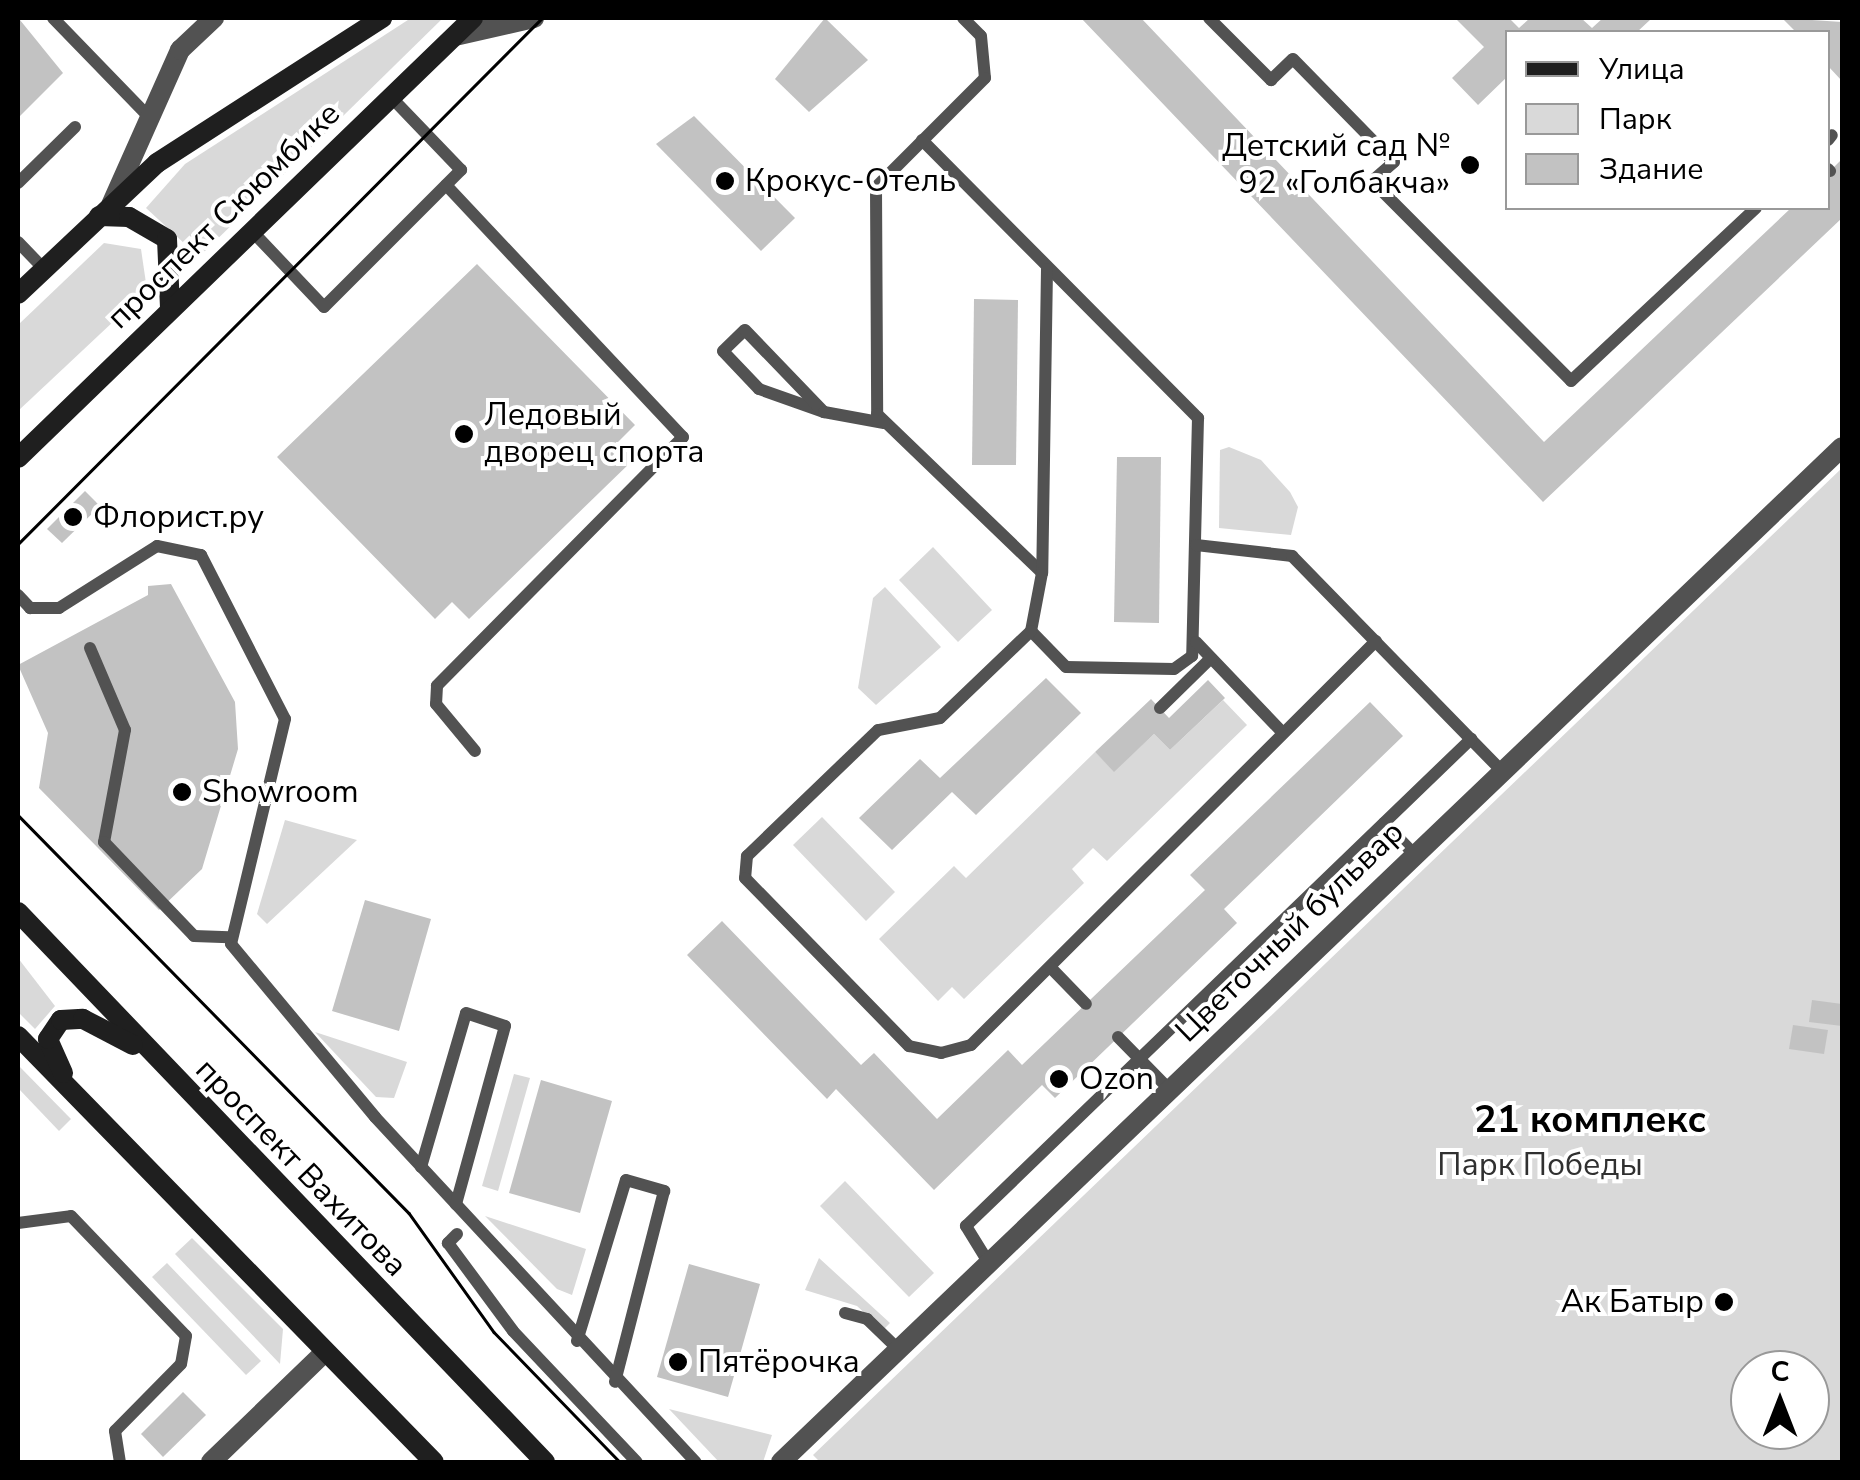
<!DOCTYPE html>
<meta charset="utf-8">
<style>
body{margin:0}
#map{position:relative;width:1860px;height:1480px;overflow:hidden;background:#fff;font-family:"Nunito Sans",sans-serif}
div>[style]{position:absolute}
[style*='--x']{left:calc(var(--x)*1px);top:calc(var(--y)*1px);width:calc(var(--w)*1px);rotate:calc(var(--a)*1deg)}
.green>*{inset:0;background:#d9d9d9}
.building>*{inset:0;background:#c2c2c2}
.service>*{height:12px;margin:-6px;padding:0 6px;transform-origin:6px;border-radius:6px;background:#525252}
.minor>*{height:20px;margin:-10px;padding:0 10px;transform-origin:10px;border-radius:10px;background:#525252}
.secondary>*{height:20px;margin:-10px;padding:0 10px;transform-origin:10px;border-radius:10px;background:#1f1f1f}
.tram>*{height:2.5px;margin:-1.25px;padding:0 1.25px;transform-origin:1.25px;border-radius:1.25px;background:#000}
.dots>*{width:28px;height:28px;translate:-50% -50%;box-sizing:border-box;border:5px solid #fff;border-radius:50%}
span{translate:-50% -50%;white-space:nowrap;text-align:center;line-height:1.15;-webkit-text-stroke:8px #fff;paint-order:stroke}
.poi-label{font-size:32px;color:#000}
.right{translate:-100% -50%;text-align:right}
.left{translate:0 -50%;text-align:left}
.street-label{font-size:32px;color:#000}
.park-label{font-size:32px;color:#303030}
.quarter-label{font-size:38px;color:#000;font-weight:700}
.frame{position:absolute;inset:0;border:20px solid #000;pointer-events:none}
.legend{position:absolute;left:1505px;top:30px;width:325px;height:180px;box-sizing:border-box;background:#fff;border:2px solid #999;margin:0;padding:12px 18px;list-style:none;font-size:30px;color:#000}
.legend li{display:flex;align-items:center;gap:20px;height:50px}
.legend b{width:50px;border:2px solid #999}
.north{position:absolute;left:1730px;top:1350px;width:100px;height:100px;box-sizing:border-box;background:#fff;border:2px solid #999;border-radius:50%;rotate:0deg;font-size:28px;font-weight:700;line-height:40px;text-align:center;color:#000}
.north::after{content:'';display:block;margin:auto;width:35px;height:45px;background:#000;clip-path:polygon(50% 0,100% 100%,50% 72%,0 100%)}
</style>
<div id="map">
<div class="green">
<div style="clip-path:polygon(411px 18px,443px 18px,199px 257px,146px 208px,185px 164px)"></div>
<div style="clip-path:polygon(104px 243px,141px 249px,147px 290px,18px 411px,18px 325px)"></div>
<div style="clip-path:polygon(1229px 447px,1261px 460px,1290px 492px,1298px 507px,1291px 535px,1219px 528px,1220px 450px)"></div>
<div style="clip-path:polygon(evenodd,1842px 468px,1842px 1462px,820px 1462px,813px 1455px,1842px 468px,1750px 1370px,1810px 1370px,1810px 1430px,1750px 1430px,1750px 1370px)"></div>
<div style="clip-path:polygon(933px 547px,992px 610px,958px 642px,899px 580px)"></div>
<div style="clip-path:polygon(885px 587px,941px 647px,876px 705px,858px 688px,873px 598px)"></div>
<div style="clip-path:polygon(1223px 700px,1247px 725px,1107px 861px,1093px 848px,1072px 869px,1084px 883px,964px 999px,952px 987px,938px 1001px,879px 939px,954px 866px,966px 878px,1095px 752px,1114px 771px,1154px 734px,1170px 750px)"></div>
<div style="clip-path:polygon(822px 817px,895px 892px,866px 921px,793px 845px)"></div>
<div style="clip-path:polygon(285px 820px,357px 840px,267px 924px,257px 914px)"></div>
<div style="clip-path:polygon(18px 958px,55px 1006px,35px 1029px,18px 1012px)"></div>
<div style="clip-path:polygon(315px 1032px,407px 1062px,394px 1098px,376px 1097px)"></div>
<div style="clip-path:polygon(18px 1065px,71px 1119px,59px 1131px,18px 1088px)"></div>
<div style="clip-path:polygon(514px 1074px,530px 1078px,498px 1191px,482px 1186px)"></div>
<div style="clip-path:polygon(845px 1181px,934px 1273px,909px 1297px,820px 1206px)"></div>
<div style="clip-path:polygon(485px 1216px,586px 1249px,572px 1295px,557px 1289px)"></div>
<div style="clip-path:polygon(192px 1238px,283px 1329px,280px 1364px,175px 1254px)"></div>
<div style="clip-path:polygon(819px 1258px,890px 1323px,883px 1330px,857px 1306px,805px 1290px)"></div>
<div style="clip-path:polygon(167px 1263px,261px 1361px,246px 1375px,152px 1277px)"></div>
<div style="clip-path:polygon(669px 1409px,772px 1435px,763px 1462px,719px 1462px)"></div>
</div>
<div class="building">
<div style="clip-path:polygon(825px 18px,868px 60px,809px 112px,775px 79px)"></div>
<div style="clip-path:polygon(1081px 18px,1141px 18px,1544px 442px,1791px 208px,1828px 208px,1828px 173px,1842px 159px,1842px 218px,1543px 502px)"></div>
<div style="clip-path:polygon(1455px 18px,1509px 18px,1519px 28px,1530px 18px,1581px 18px,1592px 28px,1603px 18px,1651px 19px,1637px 32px,1508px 32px,1508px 76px,1478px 105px,1452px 78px,1484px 47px)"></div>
<div style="clip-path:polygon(1782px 18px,1842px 22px,1842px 81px,1828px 66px,1828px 32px,1796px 32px)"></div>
<div style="clip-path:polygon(20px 20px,63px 73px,18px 118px,18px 22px)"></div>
<div style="clip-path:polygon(694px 116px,795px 218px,761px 251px,656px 144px)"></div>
<div style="clip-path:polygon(477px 264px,635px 425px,618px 442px,634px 459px,469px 619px,452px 602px,435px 619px,277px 457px)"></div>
<div style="clip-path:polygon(974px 299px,1018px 300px,1016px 465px,972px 465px)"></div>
<div style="clip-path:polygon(1117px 457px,1161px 457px,1159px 623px,1114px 622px)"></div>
<div style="clip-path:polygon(85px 491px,100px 506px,62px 543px,47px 529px)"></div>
<div style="clip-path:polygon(171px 584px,235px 702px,238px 749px,202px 869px,159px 910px,39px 788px,48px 733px,18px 665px,148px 595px,148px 586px)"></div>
<div style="clip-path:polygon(1046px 678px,1081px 713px,976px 815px,952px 792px,892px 850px,859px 818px,920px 759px,940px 778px)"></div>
<div style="clip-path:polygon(1208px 680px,1225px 698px,1170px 750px,1154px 734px,1114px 772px,1095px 752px,1151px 699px,1169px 718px)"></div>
<div style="clip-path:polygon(1370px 702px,1403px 736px,1224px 909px,1237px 923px,1055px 1098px,1042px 1085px,934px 1190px,836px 1089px,827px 1099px,687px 955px,722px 921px,861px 1065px,874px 1053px,937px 1119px,1008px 1050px,1022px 1065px,1205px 890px,1190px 875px)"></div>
<div style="clip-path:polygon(365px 900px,431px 919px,399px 1031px,332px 1011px)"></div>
<div style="clip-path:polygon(1812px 1000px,1842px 1004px,1842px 1026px,1809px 1022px)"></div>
<div style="clip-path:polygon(1793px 1025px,1828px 1030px,1824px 1054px,1789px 1049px)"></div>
<div style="clip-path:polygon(541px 1080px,612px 1101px,580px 1213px,509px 1193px)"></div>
<div style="clip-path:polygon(689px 1264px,760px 1284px,728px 1397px,657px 1377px)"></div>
<div style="clip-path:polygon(183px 1392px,206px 1415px,163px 1457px,141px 1434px)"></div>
</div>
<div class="service">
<div style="--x:53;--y:18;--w:136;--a:45.9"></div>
<div style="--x:963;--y:18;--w:25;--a:45"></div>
<div style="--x:981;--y:36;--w:42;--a:84.6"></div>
<div style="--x:985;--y:78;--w:154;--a:135"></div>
<div style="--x:876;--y:187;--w:227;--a:89.7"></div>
<div style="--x:877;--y:414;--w:229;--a:43.9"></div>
<div style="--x:1209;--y:18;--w:88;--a:45"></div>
<div style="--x:1271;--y:80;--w:30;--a:-44"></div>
<div style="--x:1293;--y:59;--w:144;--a:45.6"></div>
<div style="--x:1394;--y:162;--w:29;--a:139"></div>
<div style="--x:1372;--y:181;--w:282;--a:45.1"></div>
<div style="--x:1571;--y:381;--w:253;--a:-43.1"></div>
<div style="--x:922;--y:140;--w:392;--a:45.2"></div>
<div style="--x:1198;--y:418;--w:238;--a:91.4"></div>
<div style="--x:1192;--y:656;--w:22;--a:144"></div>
<div style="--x:1174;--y:669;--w:108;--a:-178.9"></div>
<div style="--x:1066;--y:667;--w:50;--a:-134.2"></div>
<div style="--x:1828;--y:140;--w:6;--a:-51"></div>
<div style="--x:1828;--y:169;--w:3;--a:45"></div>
<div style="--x:18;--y:183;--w:80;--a:-44.5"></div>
<div style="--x:446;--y:185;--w:346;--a:46.8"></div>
<div style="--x:683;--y:437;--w:350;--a:134.7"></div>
<div style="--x:437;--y:686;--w:18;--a:93"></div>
<div style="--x:436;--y:704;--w:61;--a:50.3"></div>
<div style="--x:251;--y:230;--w:106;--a:46.5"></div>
<div style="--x:324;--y:307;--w:194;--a:-45"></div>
<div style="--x:461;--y:170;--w:101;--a:-133.8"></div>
<div style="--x:18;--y:242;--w:37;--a:46"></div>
<div style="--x:1047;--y:269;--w:304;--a:90.9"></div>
<div style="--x:1042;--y:573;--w:59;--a:100.7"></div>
<div style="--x:1031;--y:631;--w:126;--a:136.3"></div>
<div style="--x:940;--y:718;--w:63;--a:169"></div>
<div style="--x:878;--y:730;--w:182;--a:136.1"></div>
<div style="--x:747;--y:856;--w:22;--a:95"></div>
<div style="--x:745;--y:878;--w:235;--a:45.7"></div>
<div style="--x:909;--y:1046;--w:33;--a:12"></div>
<div style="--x:941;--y:1053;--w:31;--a:-15"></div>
<div style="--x:971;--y:1045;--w:572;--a:-44.93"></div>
<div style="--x:824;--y:412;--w:69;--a:-160.5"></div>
<div style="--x:759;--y:389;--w:52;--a:-133.5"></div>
<div style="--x:723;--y:351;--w:30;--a:-44"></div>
<div style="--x:745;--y:330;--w:114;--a:46.1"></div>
<div style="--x:824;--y:412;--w:61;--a:10.4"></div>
<div style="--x:1196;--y:545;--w:97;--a:6.5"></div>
<div style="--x:1292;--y:556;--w:301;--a:45.7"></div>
<div style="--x:18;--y:595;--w:18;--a:47"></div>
<div style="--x:30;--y:608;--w:29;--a:0"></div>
<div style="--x:59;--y:608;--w:116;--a:-32.3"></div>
<div style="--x:157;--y:546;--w:45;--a:11.6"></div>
<div style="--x:201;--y:555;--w:184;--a:62.9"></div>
<div style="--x:285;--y:719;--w:231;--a:103.5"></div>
<div style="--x:231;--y:944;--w:225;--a:50.2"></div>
<div style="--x:375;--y:1117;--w:471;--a:47.1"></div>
<div style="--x:1196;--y:642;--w:124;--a:46.3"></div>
<div style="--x:90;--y:648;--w:89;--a:66.9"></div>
<div style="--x:125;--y:730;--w:114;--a:100.6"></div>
<div style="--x:104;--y:842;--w:130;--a:46.2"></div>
<div style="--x:194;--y:936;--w:35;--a:2"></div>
<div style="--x:1160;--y:708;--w:71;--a:-44.4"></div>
<div style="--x:1384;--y:823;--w:43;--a:45.9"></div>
<div style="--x:1051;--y:968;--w:50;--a:45.8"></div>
<div style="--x:1118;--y:1037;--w:73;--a:45.6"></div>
<div style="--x:421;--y:1167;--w:160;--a:-73.7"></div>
<div style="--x:466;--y:1013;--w:41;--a:18.4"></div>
<div style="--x:505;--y:1026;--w:185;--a:105.4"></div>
<div style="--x:18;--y:1223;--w:53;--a:-7.5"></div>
<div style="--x:71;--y:1216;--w:166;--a:46.2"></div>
<div style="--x:186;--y:1336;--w:28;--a:100"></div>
<div style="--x:181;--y:1364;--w:94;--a:134.6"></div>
<div style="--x:115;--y:1431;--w:31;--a:81"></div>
<div style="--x:457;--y:1234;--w:13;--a:135"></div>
<div style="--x:448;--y:1243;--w:109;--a:53.5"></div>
<div style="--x:513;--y:1331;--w:180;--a:46.6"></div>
<div style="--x:990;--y:1265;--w:46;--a:-121.6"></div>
<div style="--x:966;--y:1226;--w:702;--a:-43.96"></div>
<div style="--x:845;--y:1313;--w:23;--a:15"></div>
<div style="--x:867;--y:1319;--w:45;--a:44.1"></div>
<div style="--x:577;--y:1341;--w:168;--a:-73.1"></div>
<div style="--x:626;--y:1180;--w:40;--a:16"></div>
<div style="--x:664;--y:1191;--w:197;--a:104.4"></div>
</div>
<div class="minor">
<div style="--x:455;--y:36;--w:81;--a:-12.8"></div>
<div style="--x:111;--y:205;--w:170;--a:-66"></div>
<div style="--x:180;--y:50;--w:47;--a:-43.3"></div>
<div style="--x:211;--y:1462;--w:156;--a:-44"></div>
<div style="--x:781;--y:1462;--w:1468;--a:-43.73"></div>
</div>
<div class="secondary">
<div style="--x:99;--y:216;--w:30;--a:2"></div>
<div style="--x:129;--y:217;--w:44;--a:30.1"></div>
<div style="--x:167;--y:239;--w:68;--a:87.5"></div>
<div style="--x:18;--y:294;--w:191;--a:-43.3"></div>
<div style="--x:157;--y:163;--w:268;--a:-32.8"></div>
<div style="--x:18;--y:458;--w:633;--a:-44.04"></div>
<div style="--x:18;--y:912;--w:762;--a:46.22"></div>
<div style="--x:18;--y:1036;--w:595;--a:45.68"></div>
<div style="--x:63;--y:1073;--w:37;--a:-114"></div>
<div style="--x:48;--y:1039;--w:23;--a:-56"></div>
<div style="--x:61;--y:1020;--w:22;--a:-3"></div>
<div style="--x:83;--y:1019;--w:56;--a:27.5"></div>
</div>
<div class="tram">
<div style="--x:18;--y:544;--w:742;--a:-45.11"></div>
<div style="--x:18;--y:815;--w:558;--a:45.51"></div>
<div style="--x:409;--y:1213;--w:146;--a:54.5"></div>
<div style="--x:494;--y:1332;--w:181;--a:45.9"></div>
</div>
<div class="dots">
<div style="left:1470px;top:165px;background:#000"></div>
<div style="left:725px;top:181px;background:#000"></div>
<div style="left:464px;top:434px;background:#000"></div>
<div style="left:73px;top:517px;background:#000"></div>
<div style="left:182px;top:792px;background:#000"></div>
<div style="left:1059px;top:1079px;background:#000"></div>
<div style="left:1724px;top:1302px;background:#000"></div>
<div style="left:678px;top:1362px;background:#000"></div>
</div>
<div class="poi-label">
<span class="right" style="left:1450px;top:165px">Детский сад №<br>92 «Голбакча»</span>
<span class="left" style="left:745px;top:181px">Крокус-Отель</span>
<span class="left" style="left:484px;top:434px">Ледовый<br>дворец спорта</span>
<span class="left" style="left:93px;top:517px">Флорист.ру</span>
<span class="left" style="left:202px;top:792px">Showroom</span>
<span class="left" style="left:1079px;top:1079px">Ozon</span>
<span class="right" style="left:1704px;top:1302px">Ак Батыр</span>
<span class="left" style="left:698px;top:1362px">Пятёрочка</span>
</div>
<div class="street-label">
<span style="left:224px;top:216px;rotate:-44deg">проспект Сююмбике</span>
<span style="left:1290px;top:932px;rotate:-44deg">Цветочный бульвар</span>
<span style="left:301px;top:1168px;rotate:46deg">проспект Вахитова</span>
</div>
<div class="park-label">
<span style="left:1540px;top:1165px">Парк Победы</span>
</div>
<div class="quarter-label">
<span style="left:1590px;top:1120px">21 комплекс</span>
</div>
<div class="frame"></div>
<ul class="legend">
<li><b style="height:12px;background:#1f1f1f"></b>Улица</li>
<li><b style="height:28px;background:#d9d9d9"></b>Парк</li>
<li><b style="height:28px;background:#c2c2c2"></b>Здание</li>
</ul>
<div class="north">С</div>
</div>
